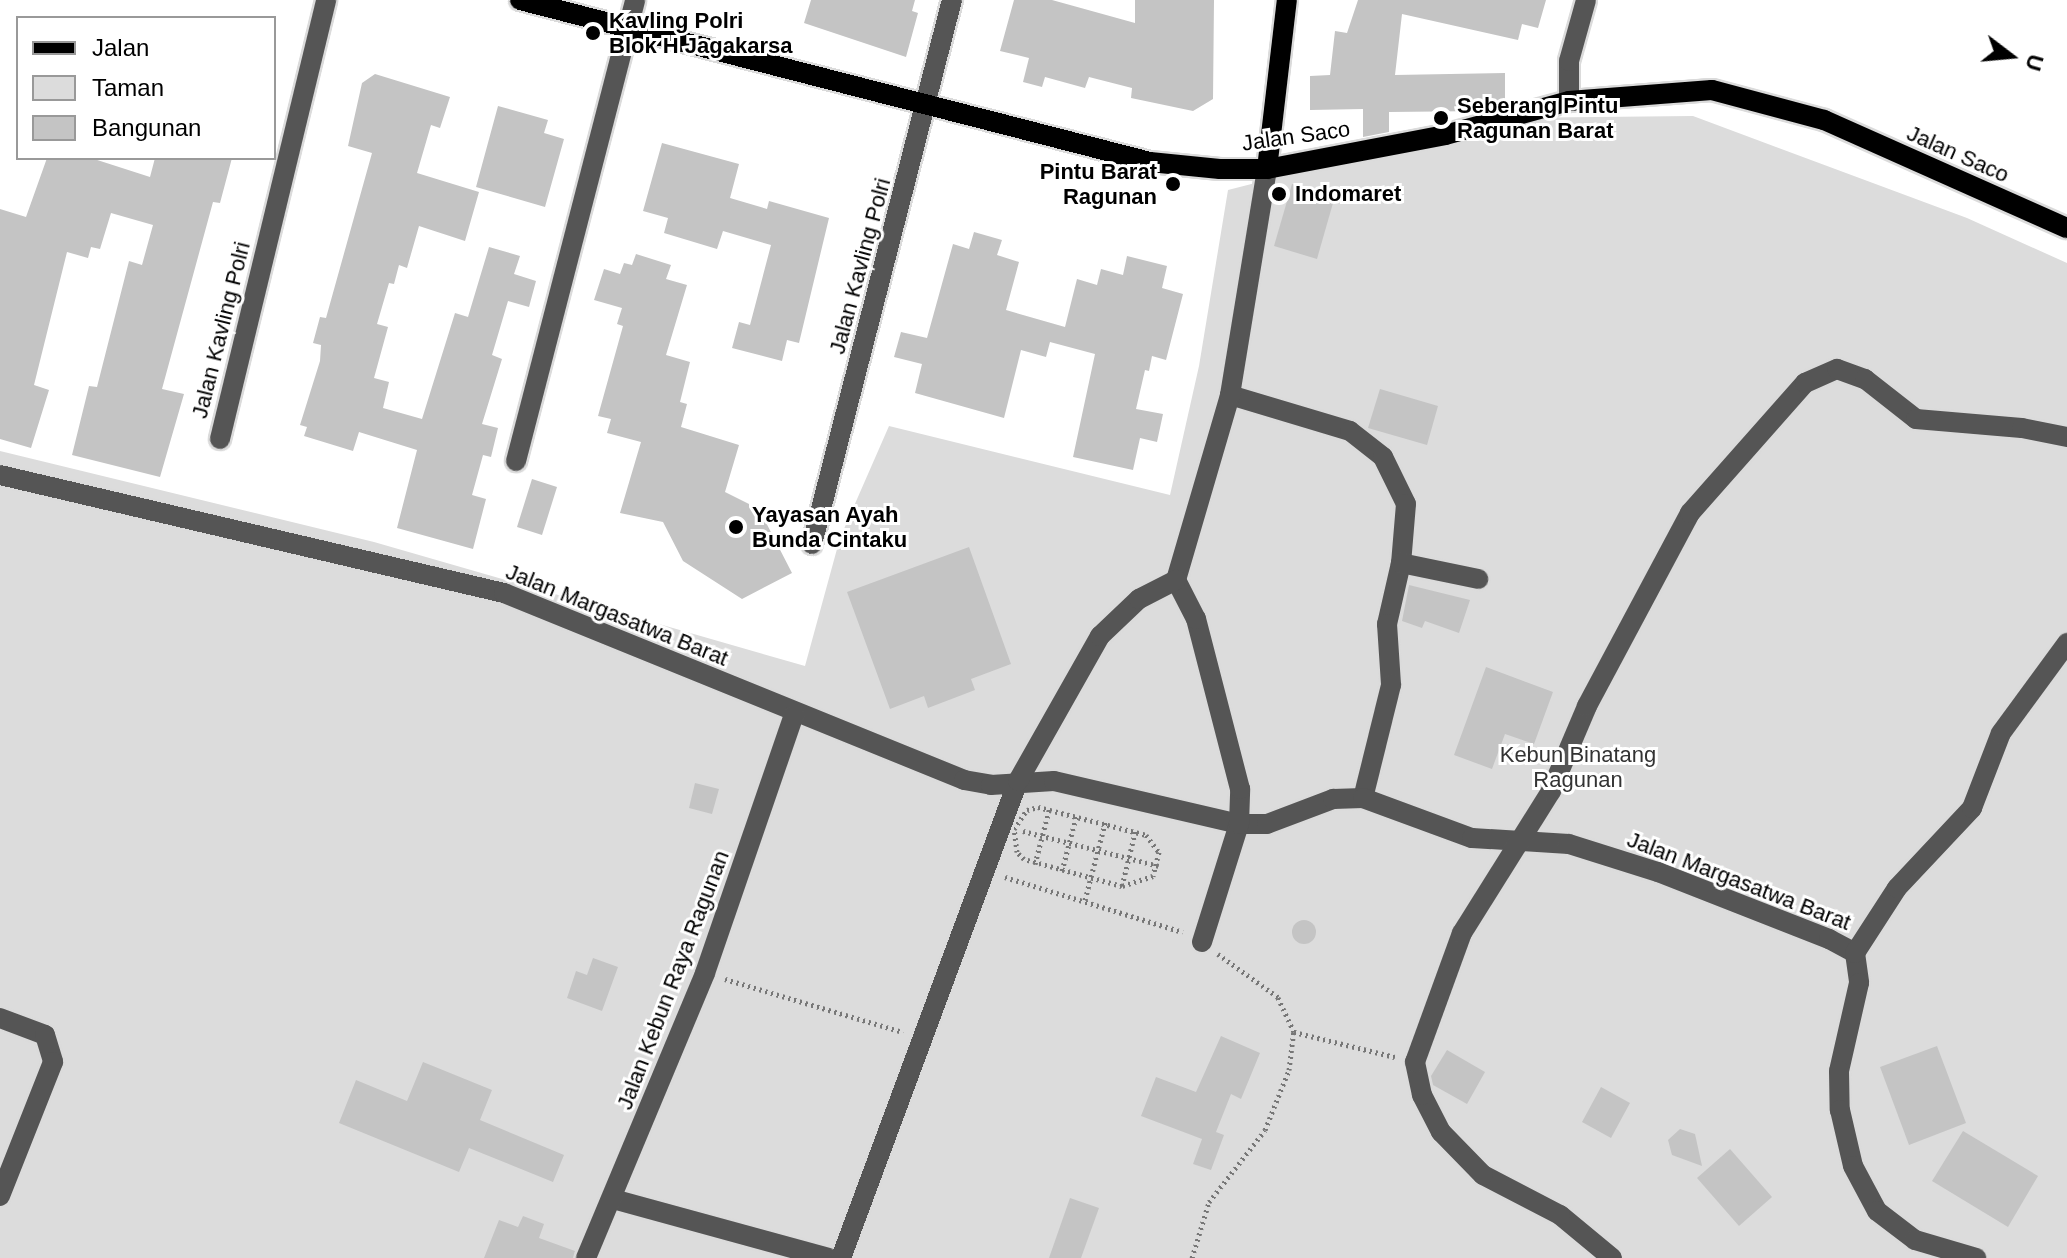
<!DOCTYPE html>
<style>
body{margin:0}
#map{position:relative;width:2067px;height:1258px;overflow:hidden;background:#fff;font-family:Arial,sans-serif}
div>[style]{position:absolute}
[style*='--x']{left:calc(var(--x)*1px);top:calc(var(--y)*1px);width:calc(var(--w)*1px);rotate:calc(var(--a)*1deg)}
.green>*{inset:0;background:#dcdcdc}
.building>*{inset:0;background:#c4c4c4}
.round{border-radius:50%}
.path>*{height:5px;margin-top:-2.5px;transform-origin:0;background:repeating-linear-gradient(90deg,#777 0 2px,transparent 0 6px)}
.roads{filter:drop-shadow(2px 0 #dbdbdb) drop-shadow(-2px 0 #dbdbdb) drop-shadow(0 2px #dbdbdb) drop-shadow(0 -2px #dbdbdb)}
.minor>*{height:20px;margin:-10px;padding:0 10px;transform-origin:10px;border-radius:10px;background:#555}
.major>*{height:20px;margin:-10px;padding:0 10px;transform-origin:10px;border-radius:10px;background:#000}
.dots>*{width:22px;height:22px;translate:-50% -50%;box-sizing:border-box;border:4px solid #fff;border-radius:50%}
span{translate:-50% -50%;white-space:nowrap;text-align:center;line-height:1.15;-webkit-text-stroke:6px #fff;paint-order:stroke}
.poi-label{font-size:22px;color:#000;font-weight:700}
.left{translate:0 -50%;text-align:left}
.right{translate:-100% -50%;text-align:right}
.street-label{font-size:22px;color:#000}
.park-label{font-size:22px;color:#333}
.legend{position:absolute;left:16px;top:16px;width:260px;height:144px;box-sizing:border-box;background:#fff;border:2px solid #999;margin:0;padding:10px 14px;list-style:none;font-size:24px;color:#000}
.legend li{display:flex;align-items:center;gap:16px;height:40px}
.legend b{width:40px;border:2px solid #999}
.north{position:absolute;left:1971px;top:16px;width:80px;height:80px;-webkit-text-stroke:6px #fff;paint-order:stroke;rotate:106deg;font-size:22px;font-weight:700;line-height:32px;text-align:center;color:#000}
.north::after{content:'';display:block;margin:auto;width:28px;height:36px;background:#000;clip-path:polygon(50% 0,100% 100%,50% 72%,0 100%)}
</style>
<div id="map">
<div class="green">
<div style="clip-path:polygon(1693px 116px,1967px 218px,2067px 263px,2067px 1258px,0 1258px,0 451px,374px 542px,805px 666px,840px 538px,889px 426px,1170px 495px,1199px 366px,1228px 190px,1512px 118px)"></div>
</div>
<div class="building">
<div style="clip-path:polygon(811px 0,915px 0,912px 11px,918px 13px,906px 57px,804px 23px)"></div>
<div style="clip-path:polygon(1014px 0,1052px 0,1135px 23px,1135px 0,1214px 0,1213px 99px,1193px 111px,1131px 98px,1132px 88px,1089px 77px,1085px 88px,1045px 77px,1042px 87px,1023px 82px,1029px 58px,1000px 51px)"></div>
<div style="clip-path:polygon(1358px 0,1546px 0,1538px 28px,1522px 24px,1518px 40px,1402px 14px,1395px 75px,1505px 73px,1505px 105px,1485px 111px,1389px 112px,1389px 132px,1363px 137px,1363px 109px,1310px 110px,1310px 76px,1330px 75px,1335px 31px,1347px 33px)"></div>
<div style="clip-path:polygon(375px 74px,450px 97px,440px 128px,431px 125px,417px 173px,479px 192px,465px 241px,419px 226px,407px 268px,399px 265px,394px 284px,389px 283px,377px 324px,388px 327px,374px 378px,389px 382px,383px 408px,422px 419px,455px 313px,468px 317px,489px 247px,520px 256px,514px 274px,536px 281px,529px 307px,508px 301px,492px 355px,502px 359px,482px 424px,498px 428px,491px 457px,483px 455px,472px 495px,486px 499px,473px 549px,397px 528px,417px 450px,359px 432px,353px 451px,304px 436px,307px 427px,300px 425px,320px 361px,321px 345px,313px 343px,320px 317px,326px 318px,372px 153px,348px 146px,362px 83px)"></div>
<div style="clip-path:polygon(498px 106px,548px 120px,544px 133px,564px 139px,545px 207px,476px 187px)"></div>
<div style="clip-path:polygon(662px 143px,739px 164px,730px 198px,767px 209px,769px 201px,829px 218px,799px 343px,787px 340px,782px 361px,732px 348px,739px 322px,750px 325px,771px 245px,723px 231px,717px 249px,664px 233px,668px 218px,643px 211px)"></div>
<div style="clip-path:polygon(47px 158px,91px 158px,150px 177px,155px 158px,232px 158px,220px 203px,213px 202px,162px 389px,184px 394px,160px 477px,72px 455px,89px 386px,97px 387px,129px 261px,142px 265px,153px 225px,111px 213px,100px 249px,91px 247px,88px 258px,67px 252px,34px 385px,49px 390px,31px 448px,0 439px,0 209px,26px 217px)"></div>
<div style="clip-path:polygon(1292px 184px,1335px 196px,1317px 259px,1274px 246px)"></div>
<div style="clip-path:polygon(974px 232px,1002px 240px,997px 255px,1019px 262px,1006px 310px,1065px 327px,1077px 279px,1097px 285px,1101px 269px,1123px 275px,1127px 256px,1167px 266px,1162px 288px,1183px 294px,1166px 360px,1152px 356px,1149px 371px,1145px 370px,1136px 409px,1163px 414px,1157px 442px,1140px 438px,1133px 470px,1073px 457px,1095px 354px,1050px 342px,1046px 357px,1021px 350px,1004px 418px,915px 393px,922px 364px,894px 357px,901px 332px,927px 338px,953px 244px,969px 249px)"></div>
<div style="clip-path:polygon(636px 254px,671px 265px,666px 279px,687px 285px,666px 355px,690px 362px,680px 402px,687px 404px,681px 427px,739px 445px,725px 492px,759px 509px,792px 573px,742px 599px,683px 561px,663px 522px,620px 513px,641px 442px,607px 433px,611px 419px,598px 416px,623px 326px,617px 324px,622px 308px,594px 300px,604px 269px,620px 274px,624px 263px,632px 265px)"></div>
<div style="clip-path:polygon(1380px 389px,1438px 406px,1427px 445px,1368px 428px)"></div>
<div style="clip-path:polygon(532px 479px,557px 487px,542px 535px,517px 527px)"></div>
<div style="clip-path:polygon(969px 547px,1011px 664px,971px 679px,975px 690px,928px 708px,924px 696px,890px 709px,847px 592px)"></div>
<div style="clip-path:polygon(1409px 585px,1470px 600px,1459px 633px,1425px 621px,1422px 628px,1402px 621px)"></div>
<div style="clip-path:polygon(1486px 667px,1553px 692px,1534px 744px,1505px 734px,1492px 769px,1454px 755px)"></div>
<div style="clip-path:polygon(695px 783px,719px 789px,712px 814px,689px 808px)"></div>
<div class="round" style="left:1292px;top:920px;width:24px;height:24px"></div>
<div style="clip-path:polygon(593px 958px,618px 967px,602px 1011px,567px 998px,576px 971px,587px 975px)"></div>
<div style="clip-path:polygon(1221px 1036px,1260px 1053px,1241px 1099px,1231px 1094px,1216px 1132px,1224px 1135px,1211px 1170px,1193px 1164px,1202px 1139px,1141px 1116px,1156px 1077px,1196px 1092px)"></div>
<div style="clip-path:polygon(1937px 1046px,1966px 1123px,1909px 1145px,1880px 1067px)"></div>
<div style="clip-path:polygon(1447px 1050px,1485px 1072px,1467px 1104px,1433px 1085px,1431px 1076px)"></div>
<div style="clip-path:polygon(423px 1062px,492px 1090px,480px 1120px,564px 1155px,553px 1182px,469px 1148px,459px 1172px,339px 1123px,356px 1080px,407px 1101px)"></div>
<div style="clip-path:polygon(1601px 1087px,1630px 1103px,1611px 1138px,1582px 1122px)"></div>
<div style="clip-path:polygon(1680px 1129px,1695px 1134px,1702px 1166px,1672px 1155px,1668px 1140px)"></div>
<div style="clip-path:polygon(1963px 1131px,2038px 1176px,2008px 1227px,1932px 1181px)"></div>
<div style="clip-path:polygon(1730px 1149px,1772px 1197px,1739px 1226px,1697px 1178px)"></div>
<div style="clip-path:polygon(1070px 1198px,1099px 1208px,1081px 1258px,1049px 1258px)"></div>
<div style="clip-path:polygon(523px 1216px,544px 1224px,539px 1238px,575px 1251px,573px 1258px,484px 1258px,499px 1220px,518px 1227px)"></div>
</div>
<div class="path">
<div style="--x:1038;--y:807;--w:112;--a:14.5"></div>
<div style="--x:1146;--y:835;--w:21;--a:53"></div>
<div style="--x:1159;--y:852;--w:25;--a:104"></div>
<div style="--x:1153;--y:876;--w:33;--a:162"></div>
<div style="--x:1122;--y:886;--w:102;--a:-164.6"></div>
<div style="--x:1024;--y:859;--w:10;--a:-135"></div>
<div style="--x:1017;--y:852;--w:23;--a:-97"></div>
<div style="--x:1014;--y:829;--w:23;--a:-56"></div>
<div style="--x:1027;--y:810;--w:11;--a:-15"></div>
<div style="--x:1023;--y:831;--w:140;--a:14.4"></div>
<div style="--x:1035;--y:864;--w:59;--a:-75.3"></div>
<div style="--x:1062;--y:871;--w:59;--a:-75.3"></div>
<div style="--x:1005;--y:877;--w:186;--a:17.2"></div>
<div style="--x:1122;--y:886;--w:59;--a:-76.2"></div>
<div style="--x:1085;--y:900;--w:83;--a:-75.3"></div>
<div style="--x:725;--y:979;--w:186;--a:16.6"></div>
<div style="--x:1294;--y:1032;--w:104;--a:13.9"></div>
<div style="--x:1192;--y:1258;--w:59;--a:-73.1"></div>
<div style="--x:1209;--y:1202;--w:91;--a:-52.1"></div>
<div style="--x:1265;--y:1130;--w:65;--a:-68.2"></div>
<div style="--x:1289;--y:1070;--w:38;--a:-83"></div>
<div style="--x:1294;--y:1032;--w:38;--a:-115"></div>
<div style="--x:1278;--y:997;--w:74;--a:-144.4"></div>
</div>
<div class="roads">
<div class="minor">
<div style="--x:1569;--y:101;--w:40;--a:-90"></div>
<div style="--x:1569;--y:61;--w:63;--a:-74.4"></div>
<div style="--x:1230;--y:395;--w:125;--a:16.7"></div>
<div style="--x:1350;--y:431;--w:42;--a:38.2"></div>
<div style="--x:1383;--y:457;--w:52;--a:63.9"></div>
<div style="--x:1406;--y:504;--w:59;--a:94.8"></div>
<div style="--x:1401;--y:563;--w:63;--a:102.9"></div>
<div style="--x:1387;--y:624;--w:61;--a:86.2"></div>
<div style="--x:1391;--y:685;--w:116;--a:103.9"></div>
<div style="--x:220;--y:439;--w:452;--a:-76.4"></div>
<div style="--x:516;--y:461;--w:476;--a:-75.5"></div>
<div style="--x:0;--y:475;--w:518;--a:13.18"></div>
<div style="--x:504;--y:593;--w:497;--a:22.1"></div>
<div style="--x:964;--y:780;--w:27;--a:10"></div>
<div style="--x:991;--y:785;--w:63;--a:-3.6"></div>
<div style="--x:1054;--y:781;--w:190;--a:13.1"></div>
<div style="--x:1239;--y:824;--w:28;--a:0"></div>
<div style="--x:1267;--y:824;--w:71;--a:-20.7"></div>
<div style="--x:1333;--y:799;--w:30;--a:-2"></div>
<div style="--x:1363;--y:798;--w:116;--a:20.2"></div>
<div style="--x:1472;--y:838;--w:97;--a:3.5"></div>
<div style="--x:1569;--y:844;--w:93;--a:17.5"></div>
<div style="--x:1658;--y:872;--w:184;--a:21.4"></div>
<div style="--x:1829;--y:939;--w:30;--a:28"></div>
<div style="--x:1855;--y:953;--w:30;--a:82"></div>
<div style="--x:1859;--y:983;--w:90;--a:102.8"></div>
<div style="--x:1839;--y:1071;--w:39;--a:89"></div>
<div style="--x:1840;--y:1110;--w:57;--a:76.9"></div>
<div style="--x:1853;--y:1166;--w:51;--a:61.9"></div>
<div style="--x:1877;--y:1211;--w:48;--a:37.3"></div>
<div style="--x:1915;--y:1240;--w:64;--a:16.4"></div>
<div style="--x:812;--y:544;--w:562;--a:-75.57"></div>
<div style="--x:1401;--y:563;--w:79;--a:11.7"></div>
<div style="--x:1202;--y:942;--w:124;--a:-72.6"></div>
<div style="--x:1239;--y:824;--w:35;--a:-88"></div>
<div style="--x:1240;--y:789;--w:176;--a:-104.5"></div>
<div style="--x:1196;--y:619;--w:44;--a:-117.1"></div>
<div style="--x:1176;--y:580;--w:193;--a:-73.7"></div>
<div style="--x:1230;--y:395;--w:229;--a:-80.7"></div>
<div style="--x:1855;--y:953;--w:77;--a:-57.1"></div>
<div style="--x:1897;--y:888;--w:110;--a:-46.8"></div>
<div style="--x:1972;--y:808;--w:80;--a:-68.9"></div>
<div style="--x:2001;--y:733;--w:112;--a:-53.7"></div>
<div style="--x:0;--y:1018;--w:48;--a:20.7"></div>
<div style="--x:45;--y:1035;--w:28;--a:73"></div>
<div style="--x:53;--y:1062;--w:144;--a:111.6"></div>
<div style="--x:613;--y:1199;--w:223;--a:15.3"></div>
<div style="--x:586;--y:1258;--w:309;--a:-67.3"></div>
<div style="--x:705;--y:973;--w:273;--a:-71"></div>
<div style="--x:841;--y:1258;--w:509;--a:-69.64"></div>
<div style="--x:1018;--y:781;--w:167;--a:-60.5"></div>
<div style="--x:1100;--y:636;--w:54;--a:-43.5"></div>
<div style="--x:1139;--y:599;--w:42;--a:-27.2"></div>
<div style="--x:1612;--y:1258;--w:67;--a:-140.4"></div>
<div style="--x:1560;--y:1215;--w:87;--a:-152.5"></div>
<div style="--x:1483;--y:1175;--w:60;--a:-134.3"></div>
<div style="--x:1441;--y:1132;--w:42;--a:-117.2"></div>
<div style="--x:1422;--y:1095;--w:34;--a:-102"></div>
<div style="--x:1415;--y:1062;--w:137;--a:-70"></div>
<div style="--x:1462;--y:933;--w:168;--a:-57.9"></div>
<div style="--x:1551;--y:791;--w:92;--a:-67"></div>
<div style="--x:1587;--y:706;--w:219;--a:-61.9"></div>
<div style="--x:1690;--y:513;--w:174;--a:-48.5"></div>
<div style="--x:1805;--y:383;--w:35;--a:-24"></div>
<div style="--x:1837;--y:369;--w:30;--a:20"></div>
<div style="--x:1865;--y:379;--w:65;--a:38.1"></div>
<div style="--x:1916;--y:419;--w:106;--a:4.9"></div>
<div style="--x:2022;--y:428;--w:46;--a:11.3"></div>
</div>
<div class="major">
<div style="--x:520;--y:0;--w:650;--a:14.42"></div>
<div style="--x:1150;--y:162;--w:70;--a:5.7"></div>
<div style="--x:1220;--y:169;--w:47;--a:0"></div>
<div style="--x:1267;--y:169;--w:181;--a:-10.8"></div>
<div style="--x:1445;--y:135;--w:129;--a:-15.3"></div>
<div style="--x:1569;--y:101;--w:143;--a:-4.4"></div>
<div style="--x:1712;--y:90;--w:116;--a:15"></div>
<div style="--x:1824;--y:120;--w:266;--a:24"></div>
<div style="--x:1267;--y:169;--w:170;--a:-83.3"></div>
</div>
</div>
<div class="dots">
<div style="left:593px;top:33px;background:#000"></div>
<div style="left:1441px;top:118px;background:#000"></div>
<div style="left:1173px;top:184px;background:#000"></div>
<div style="left:1279px;top:194px;background:#000"></div>
<div style="left:736px;top:527px;background:#000"></div>
</div>
<div class="poi-label">
<span class="left" style="left:609px;top:33px">Kavling Polri<br>Blok H Jagakarsa</span>
<span class="left" style="left:1457px;top:118px">Seberang Pintu<br>Ragunan Barat</span>
<span class="right" style="left:1157px;top:184px">Pintu Barat<br>Ragunan</span>
<span class="left" style="left:1295px;top:194px">Indomaret</span>
<span class="left" style="left:752px;top:527px">Yayasan Ayah<br>Bunda Cintaku</span>
</div>
<div class="street-label">
<span style="left:1296px;top:136px;rotate:-8deg">Jalan Saco</span>
<span style="left:1958px;top:154px;rotate:24deg">Jalan Saco</span>
<span style="left:860px;top:266px;rotate:-75deg">Jalan Kavling Polri</span>
<span style="left:221px;top:330px;rotate:-76deg">Jalan Kavling Polri</span>
<span style="left:617px;top:615px;rotate:22deg">Jalan Margasatwa Barat</span>
<span style="left:1739px;top:881px;rotate:21deg">Jalan Margasatwa Barat</span>
<span style="left:673px;top:980px;rotate:-69deg">Jalan Kebun Raya Ragunan</span>
</div>
<div class="park-label">
<span style="left:1578px;top:767px">Kebun Binatang<br>Ragunan</span>
</div>
<ul class="legend">
<li><b style="height:10px;background:#000"></b>Jalan</li>
<li><b style="height:22px;background:#dcdcdc"></b>Taman</li>
<li><b style="height:22px;background:#c4c4c4"></b>Bangunan</li>
</ul>
<div class="north">U</div>
</div>
